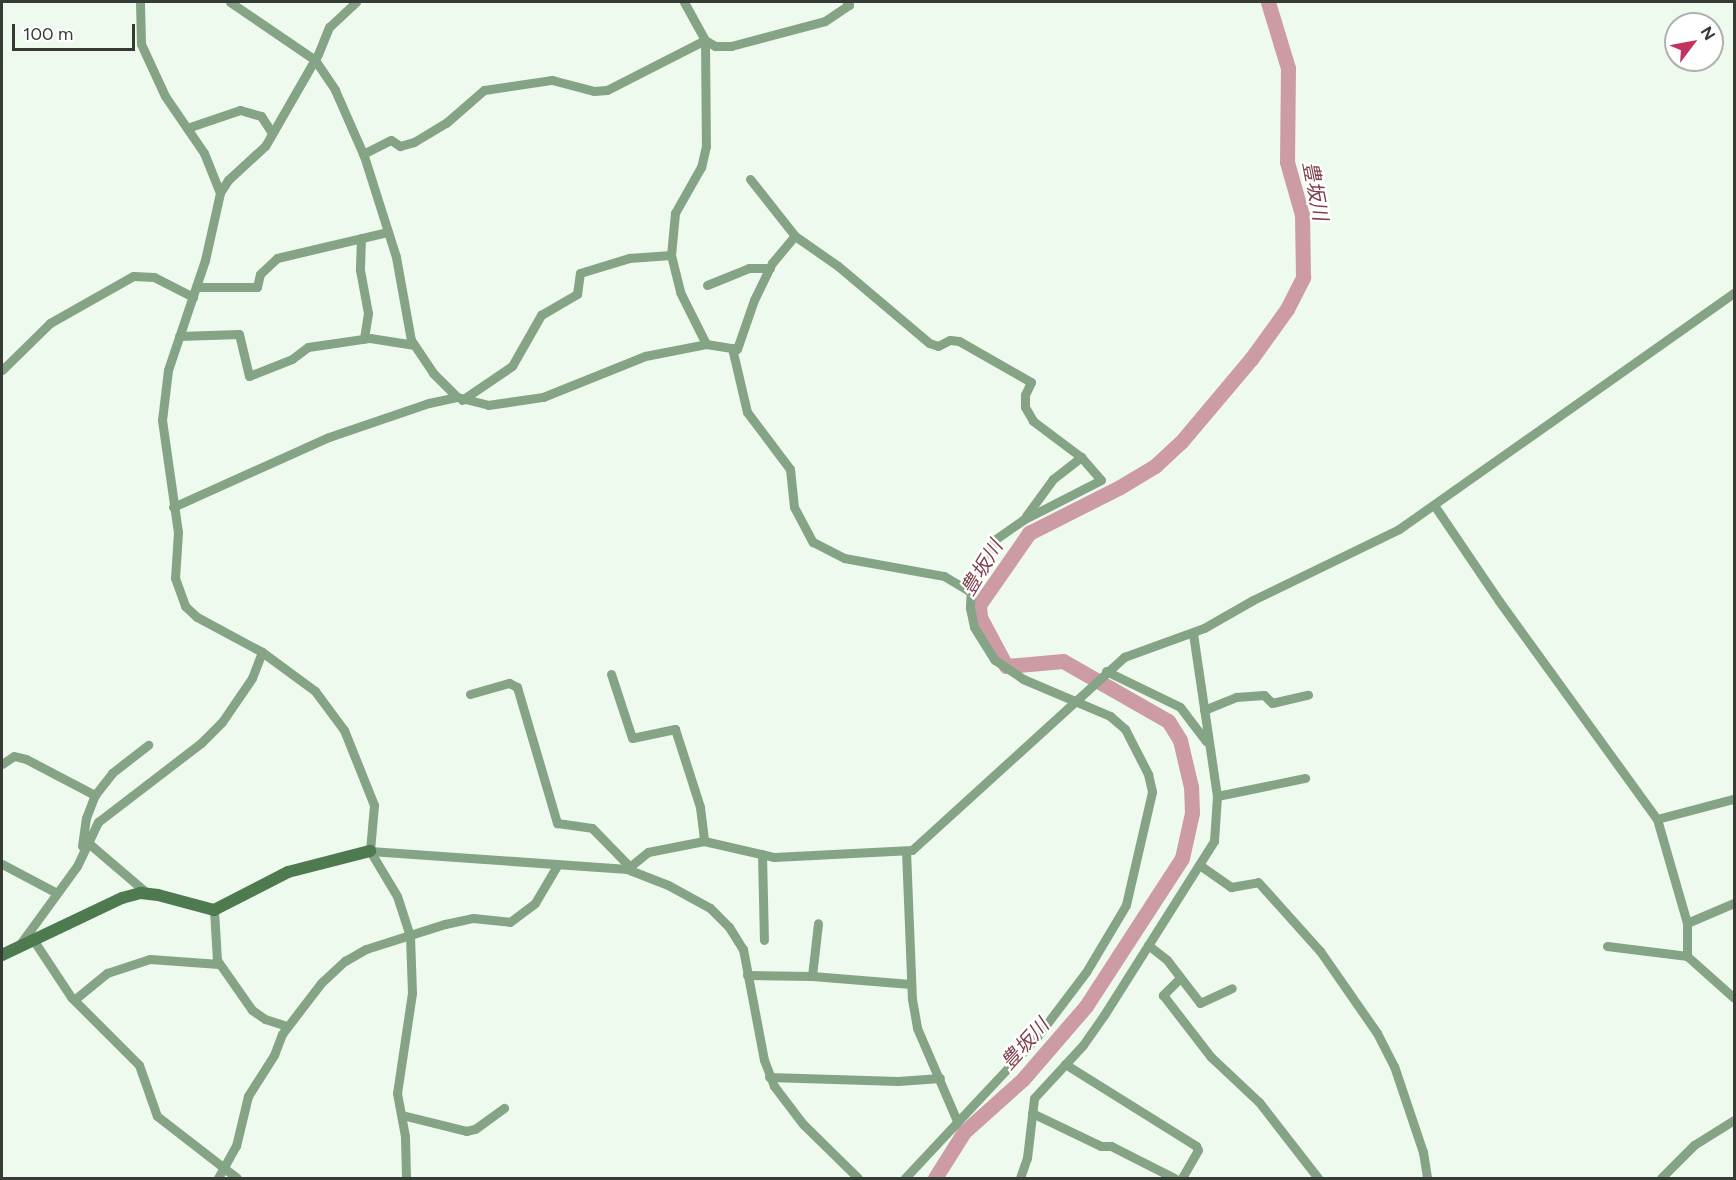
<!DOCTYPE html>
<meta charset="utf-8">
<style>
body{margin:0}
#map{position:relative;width:1736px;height:1180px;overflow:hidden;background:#edfaed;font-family:Figtree,"Noto Sans JP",sans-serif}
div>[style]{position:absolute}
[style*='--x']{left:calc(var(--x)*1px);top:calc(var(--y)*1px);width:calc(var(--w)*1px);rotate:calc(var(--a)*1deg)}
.river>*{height:15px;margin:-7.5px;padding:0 7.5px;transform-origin:7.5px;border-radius:7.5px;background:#cd9ba3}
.street>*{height:9px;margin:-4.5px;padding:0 4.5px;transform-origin:4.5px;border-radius:4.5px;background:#85a385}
.secondary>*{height:12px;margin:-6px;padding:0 6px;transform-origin:6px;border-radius:6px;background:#4e7a4f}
span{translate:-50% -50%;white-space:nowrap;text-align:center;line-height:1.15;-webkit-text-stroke:4.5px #fff;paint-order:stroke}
.water-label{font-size:20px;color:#803f4d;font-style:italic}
.frame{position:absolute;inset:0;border:3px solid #363b36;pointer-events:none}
.north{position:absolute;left:1664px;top:12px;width:60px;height:60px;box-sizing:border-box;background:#fff;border:2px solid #afb1af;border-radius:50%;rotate:58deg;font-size:16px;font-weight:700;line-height:24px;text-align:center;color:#363b36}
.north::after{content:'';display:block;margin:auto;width:21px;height:27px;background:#c1335e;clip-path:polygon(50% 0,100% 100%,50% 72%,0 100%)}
.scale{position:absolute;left:12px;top:24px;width:123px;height:27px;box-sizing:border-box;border:3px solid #363b36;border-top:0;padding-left:8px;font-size:18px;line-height:21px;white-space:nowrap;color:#363b36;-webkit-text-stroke:4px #fff;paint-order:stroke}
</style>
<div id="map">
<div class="river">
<div style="--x:935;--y:1178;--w:54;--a:-57.8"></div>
<div style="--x:964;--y:1132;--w:79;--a:-41.9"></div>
<div style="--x:1023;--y:1079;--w:96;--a:-49.2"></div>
<div style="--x:1086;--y:1006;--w:176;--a:-57"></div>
<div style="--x:1182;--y:858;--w:46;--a:-77.5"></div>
<div style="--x:1192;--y:813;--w:26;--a:-92"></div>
<div style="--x:1191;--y:787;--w:48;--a:-103.2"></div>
<div style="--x:1180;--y:740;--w:22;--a:-122"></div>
<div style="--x:1168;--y:721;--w:121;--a:-150.3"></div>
<div style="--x:1063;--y:661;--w:57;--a:175"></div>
<div style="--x:1006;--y:666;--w:55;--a:-118"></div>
<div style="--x:980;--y:617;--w:12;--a:-95"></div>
<div style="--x:979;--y:605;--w:88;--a:-55.2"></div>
<div style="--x:1029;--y:533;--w:102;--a:-26.8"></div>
<div style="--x:1120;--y:487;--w:41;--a:-31"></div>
<div style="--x:1155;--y:466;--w:35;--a:-43"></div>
<div style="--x:1181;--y:442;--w:109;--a:-49.9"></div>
<div style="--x:1251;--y:359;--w:62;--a:-54.2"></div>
<div style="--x:1287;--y:309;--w:36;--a:-63"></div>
<div style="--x:1303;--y:277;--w:62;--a:-90.9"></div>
<div style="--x:1302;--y:215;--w:55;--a:-105.8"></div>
<div style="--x:1287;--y:162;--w:94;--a:-89.4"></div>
<div style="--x:1288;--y:68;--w:69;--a:-106.9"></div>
</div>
<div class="street">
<div style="--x:140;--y:2;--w:42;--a:88.6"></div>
<div style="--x:141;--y:44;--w:57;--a:65.2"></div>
<div style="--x:165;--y:96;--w:69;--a:55.6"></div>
<div style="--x:204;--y:153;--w:43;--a:68.2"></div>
<div style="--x:230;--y:2;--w:103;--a:34.3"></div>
<div style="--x:315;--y:60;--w:36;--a:56"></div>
<div style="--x:335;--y:90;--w:72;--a:66.3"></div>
<div style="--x:364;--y:156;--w:106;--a:72.4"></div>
<div style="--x:396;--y:257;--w:84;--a:79.8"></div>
<div style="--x:411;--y:340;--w:40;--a:56"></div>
<div style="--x:433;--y:373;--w:34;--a:45"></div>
<div style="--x:457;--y:397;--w:32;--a:14"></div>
<div style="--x:488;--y:405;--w:56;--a:-8.3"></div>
<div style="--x:543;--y:397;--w:110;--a:-21.9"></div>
<div style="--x:645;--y:356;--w:62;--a:-11.1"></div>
<div style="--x:356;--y:2;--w:37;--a:137"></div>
<div style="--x:329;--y:27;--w:29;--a:112"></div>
<div style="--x:318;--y:54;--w:106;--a:119.9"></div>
<div style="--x:265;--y:146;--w:50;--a:137.4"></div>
<div style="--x:228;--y:180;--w:15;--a:122"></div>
<div style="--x:220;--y:193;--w:69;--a:102.6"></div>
<div style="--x:205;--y:260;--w:116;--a:108.6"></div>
<div style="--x:168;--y:370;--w:50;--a:96.8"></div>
<div style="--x:162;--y:420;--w:113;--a:81.9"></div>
<div style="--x:178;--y:532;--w:46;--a:93.7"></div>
<div style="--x:175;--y:578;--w:30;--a:70"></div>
<div style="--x:185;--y:606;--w:16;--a:43"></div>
<div style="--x:197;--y:617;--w:74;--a:28.3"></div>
<div style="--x:262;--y:652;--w:66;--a:36.3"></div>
<div style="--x:315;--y:691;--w:49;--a:53.4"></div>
<div style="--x:344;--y:730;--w:81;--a:68.2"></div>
<div style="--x:374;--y:805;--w:46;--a:95"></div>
<div style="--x:370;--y:851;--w:52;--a:59"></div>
<div style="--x:397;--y:896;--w:42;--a:72"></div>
<div style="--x:410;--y:936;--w:57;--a:88"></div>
<div style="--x:412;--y:993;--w:101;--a:98.5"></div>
<div style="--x:397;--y:1093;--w:44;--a:79.5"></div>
<div style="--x:405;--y:1136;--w:42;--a:88.6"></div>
<div style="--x:684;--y:2;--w:43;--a:61.1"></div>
<div style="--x:705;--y:40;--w:12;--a:31"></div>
<div style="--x:715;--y:46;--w:16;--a:0"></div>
<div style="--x:731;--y:46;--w:97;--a:-14.9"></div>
<div style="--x:825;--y:21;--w:29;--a:-34"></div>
<div style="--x:849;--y:5;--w:4;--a:-124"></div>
<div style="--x:187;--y:128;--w:56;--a:-18.8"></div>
<div style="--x:240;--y:110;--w:22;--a:16"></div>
<div style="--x:261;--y:116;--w:20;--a:57"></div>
<div style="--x:363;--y:154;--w:31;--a:-27"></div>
<div style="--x:391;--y:140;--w:11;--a:34"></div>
<div style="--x:400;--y:146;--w:15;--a:-16"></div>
<div style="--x:414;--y:142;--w:37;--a:-31"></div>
<div style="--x:446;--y:123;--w:50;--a:-41"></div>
<div style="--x:484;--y:90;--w:69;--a:-8.4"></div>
<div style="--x:552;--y:80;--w:43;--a:14.7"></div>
<div style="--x:594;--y:91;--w:13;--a:-4"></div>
<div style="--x:607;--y:90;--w:110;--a:-27"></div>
<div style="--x:705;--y:40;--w:106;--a:89.5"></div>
<div style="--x:706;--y:146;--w:22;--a:103"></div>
<div style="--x:701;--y:167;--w:53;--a:119.5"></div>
<div style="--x:675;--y:213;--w:42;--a:95.4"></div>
<div style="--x:750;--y:179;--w:73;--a:51.7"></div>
<div style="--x:795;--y:236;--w:52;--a:34.9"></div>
<div style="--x:838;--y:266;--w:119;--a:40.2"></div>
<div style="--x:929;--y:343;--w:9;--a:18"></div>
<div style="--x:938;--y:346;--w:13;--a:-27"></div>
<div style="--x:950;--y:340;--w:9;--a:6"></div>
<div style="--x:959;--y:341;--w:83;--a:29.7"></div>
<div style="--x:1031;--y:382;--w:14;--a:115"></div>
<div style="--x:1025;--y:395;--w:12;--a:90"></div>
<div style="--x:1025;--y:407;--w:16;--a:60"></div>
<div style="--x:1033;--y:421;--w:60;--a:36.9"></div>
<div style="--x:1081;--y:457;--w:30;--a:49"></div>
<div style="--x:1101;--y:480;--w:88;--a:152.9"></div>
<div style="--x:1023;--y:520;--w:33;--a:145"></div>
<div style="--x:996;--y:539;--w:30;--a:124"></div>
<div style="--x:979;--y:564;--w:24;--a:109"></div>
<div style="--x:971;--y:587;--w:21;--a:93"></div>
<div style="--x:970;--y:608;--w:19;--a:78"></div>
<div style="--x:974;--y:627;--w:39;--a:58"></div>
<div style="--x:995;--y:660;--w:34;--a:34"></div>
<div style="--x:1023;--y:679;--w:95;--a:23"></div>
<div style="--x:1110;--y:716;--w:20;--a:41"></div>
<div style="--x:1125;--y:729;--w:51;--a:62.9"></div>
<div style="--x:1148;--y:774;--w:18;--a:77"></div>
<div style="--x:1152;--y:792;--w:116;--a:103"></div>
<div style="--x:1126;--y:905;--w:78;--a:120.8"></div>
<div style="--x:1086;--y:972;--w:83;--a:127.1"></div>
<div style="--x:1036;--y:1038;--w:192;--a:133.1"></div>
<div style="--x:361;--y:238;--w:32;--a:92"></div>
<div style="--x:360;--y:270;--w:44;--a:79.5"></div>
<div style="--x:368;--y:313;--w:26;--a:99"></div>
<div style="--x:707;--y:285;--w:45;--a:-22"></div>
<div style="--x:749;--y:268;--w:21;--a:0"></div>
<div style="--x:196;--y:287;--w:61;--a:0"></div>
<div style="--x:257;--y:287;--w:13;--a:-77"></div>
<div style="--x:260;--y:274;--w:23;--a:-43"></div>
<div style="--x:277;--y:258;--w:114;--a:-13.2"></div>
<div style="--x:179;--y:336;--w:60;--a:-1.9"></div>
<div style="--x:239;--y:334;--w:43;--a:76.6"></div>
<div style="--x:249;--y:376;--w:46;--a:-21.6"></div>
<div style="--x:292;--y:359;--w:20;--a:-37"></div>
<div style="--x:308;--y:347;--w:63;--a:-8.3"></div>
<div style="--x:370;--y:338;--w:45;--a:9"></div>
<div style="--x:732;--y:348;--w:66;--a:76.8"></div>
<div style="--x:747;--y:412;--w:71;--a:53"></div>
<div style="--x:790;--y:469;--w:38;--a:84"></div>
<div style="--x:794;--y:507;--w:40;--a:62"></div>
<div style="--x:813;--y:542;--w:35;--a:27"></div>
<div style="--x:844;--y:558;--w:102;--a:10.2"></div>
<div style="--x:944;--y:576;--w:31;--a:31"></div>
<div style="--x:2;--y:370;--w:67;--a:-44.4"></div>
<div style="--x:50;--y:323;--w:95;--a:-29.5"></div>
<div style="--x:133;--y:276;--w:21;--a:3"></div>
<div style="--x:154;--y:277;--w:44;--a:27.1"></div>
<div style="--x:462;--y:400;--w:60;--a:-34.2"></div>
<div style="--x:512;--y:366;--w:59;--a:-60.4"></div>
<div style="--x:541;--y:315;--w:42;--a:-30.3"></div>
<div style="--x:577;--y:294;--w:21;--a:-82"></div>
<div style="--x:580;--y:273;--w:51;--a:-17"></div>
<div style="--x:629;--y:258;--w:42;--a:-4.1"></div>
<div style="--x:671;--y:255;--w:38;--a:76"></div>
<div style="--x:680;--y:292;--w:58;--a:63.4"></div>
<div style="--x:706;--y:344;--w:31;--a:9"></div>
<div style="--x:737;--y:349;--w:52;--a:-70.9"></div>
<div style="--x:754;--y:300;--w:41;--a:-64.1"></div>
<div style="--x:772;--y:263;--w:35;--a:-50"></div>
<div style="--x:1434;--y:505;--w:116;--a:55.9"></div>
<div style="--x:1499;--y:601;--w:269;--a:54.1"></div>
<div style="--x:1657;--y:819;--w:108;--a:73.9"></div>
<div style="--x:1687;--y:923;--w:33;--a:90"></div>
<div style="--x:1687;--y:956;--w:63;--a:41.8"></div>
<div style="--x:173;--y:507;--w:171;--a:-24.2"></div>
<div style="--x:329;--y:437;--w:106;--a:-18.8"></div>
<div style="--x:429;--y:403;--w:29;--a:-12"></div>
<div style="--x:1026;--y:516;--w:46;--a:-53.9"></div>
<div style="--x:1053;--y:479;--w:36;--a:-38"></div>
<div style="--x:1106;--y:671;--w:82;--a:25.9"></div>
<div style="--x:1180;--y:707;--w:43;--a:52.6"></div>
<div style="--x:611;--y:674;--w:67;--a:71.8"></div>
<div style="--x:632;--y:738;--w:44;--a:-11.8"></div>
<div style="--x:675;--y:729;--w:82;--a:72.2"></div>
<div style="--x:700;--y:807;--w:34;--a:83"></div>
<div style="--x:470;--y:694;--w:41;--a:-15.8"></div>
<div style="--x:509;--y:683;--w:9;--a:27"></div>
<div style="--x:517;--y:687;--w:142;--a:73.6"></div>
<div style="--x:557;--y:823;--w:35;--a:8"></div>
<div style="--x:592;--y:828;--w:54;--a:45.7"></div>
<div style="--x:1204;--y:710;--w:35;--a:-22"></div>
<div style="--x:1236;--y:697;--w:28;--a:-4"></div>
<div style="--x:1264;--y:695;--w:11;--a:45"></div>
<div style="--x:1272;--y:703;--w:37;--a:-13"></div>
<div style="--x:2;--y:764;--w:14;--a:-34"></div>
<div style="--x:14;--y:756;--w:12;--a:14"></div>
<div style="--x:26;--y:759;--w:78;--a:27.6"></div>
<div style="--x:1217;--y:796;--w:90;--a:-11.6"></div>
<div style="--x:1657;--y:819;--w:79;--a:-14.7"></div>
<div style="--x:86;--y:841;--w:82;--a:40.5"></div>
<div style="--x:82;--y:846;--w:28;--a:-82"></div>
<div style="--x:86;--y:818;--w:25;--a:-69"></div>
<div style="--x:95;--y:795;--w:28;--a:-52"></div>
<div style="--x:112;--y:773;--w:46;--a:-37.9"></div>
<div style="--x:370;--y:851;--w:258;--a:4"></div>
<div style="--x:627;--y:869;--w:44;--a:21.3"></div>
<div style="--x:668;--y:885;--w:48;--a:28.7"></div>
<div style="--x:710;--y:908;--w:27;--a:45"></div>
<div style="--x:729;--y:927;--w:26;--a:58"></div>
<div style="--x:743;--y:949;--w:113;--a:79.3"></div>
<div style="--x:764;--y:1060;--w:28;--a:69"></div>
<div style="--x:774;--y:1086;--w:48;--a:52.7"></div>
<div style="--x:803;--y:1124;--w:77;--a:44.5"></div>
<div style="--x:906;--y:851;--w:148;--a:87.7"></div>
<div style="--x:912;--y:999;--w:29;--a:80"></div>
<div style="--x:917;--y:1028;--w:101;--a:66.7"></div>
<div style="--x:762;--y:854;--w:86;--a:88.7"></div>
<div style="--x:2;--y:864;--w:62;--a:27.8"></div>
<div style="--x:1201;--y:866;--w:37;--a:35"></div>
<div style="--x:1231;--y:887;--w:27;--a:-10"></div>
<div style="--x:1258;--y:882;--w:93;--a:48.1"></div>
<div style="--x:1320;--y:951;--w:100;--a:55.2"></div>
<div style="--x:1377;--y:1033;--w:37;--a:63"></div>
<div style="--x:1394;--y:1066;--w:91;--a:71.4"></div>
<div style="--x:1423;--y:1152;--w:26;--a:81"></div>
<div style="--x:627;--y:869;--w:27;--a:-39"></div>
<div style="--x:648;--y:852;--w:57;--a:-11.1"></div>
<div style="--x:704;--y:841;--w:72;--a:12.9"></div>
<div style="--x:774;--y:857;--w:138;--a:-2.9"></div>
<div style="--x:912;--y:850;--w:287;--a:-42.3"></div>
<div style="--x:1124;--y:657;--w:85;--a:-19.9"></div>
<div style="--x:1204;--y:628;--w:56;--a:-29.7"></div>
<div style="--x:1253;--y:600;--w:162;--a:-25.9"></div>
<div style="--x:1399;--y:529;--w:410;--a:-35.2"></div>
<div style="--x:214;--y:910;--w:50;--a:86.6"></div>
<div style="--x:217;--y:960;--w:61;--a:55"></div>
<div style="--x:252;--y:1010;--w:16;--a:35"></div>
<div style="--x:265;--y:1019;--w:22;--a:18"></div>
<div style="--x:1687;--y:923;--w:51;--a:-23.1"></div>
<div style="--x:34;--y:941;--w:67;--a:56.5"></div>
<div style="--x:71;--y:997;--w:96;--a:45"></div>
<div style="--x:139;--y:1065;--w:54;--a:70.6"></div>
<div style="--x:157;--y:1116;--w:101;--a:37.8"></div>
<div style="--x:1148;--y:945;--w:24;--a:38"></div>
<div style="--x:1167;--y:960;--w:54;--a:52.5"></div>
<div style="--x:1200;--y:1003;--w:35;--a:-25"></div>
<div style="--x:1607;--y:946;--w:81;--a:7.1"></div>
<div style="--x:18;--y:947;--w:100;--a:-53.9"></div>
<div style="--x:77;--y:866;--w:49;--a:-64.5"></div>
<div style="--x:98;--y:822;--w:130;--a:-37.5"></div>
<div style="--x:201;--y:743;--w:30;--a:-45"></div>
<div style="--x:222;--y:722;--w:53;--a:-55.7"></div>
<div style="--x:252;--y:678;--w:28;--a:-69"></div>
<div style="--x:747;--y:975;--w:65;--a:0.9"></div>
<div style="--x:812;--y:976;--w:53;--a:-83.5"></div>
<div style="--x:812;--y:976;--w:99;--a:4.6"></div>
<div style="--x:1179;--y:979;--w:23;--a:135"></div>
<div style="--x:1163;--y:995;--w:78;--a:52.3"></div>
<div style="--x:1211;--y:1057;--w:66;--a:43.2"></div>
<div style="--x:1259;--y:1102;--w:96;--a:52.2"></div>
<div style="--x:74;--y:1000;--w:43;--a:-39.3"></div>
<div style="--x:107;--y:973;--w:45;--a:-18"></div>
<div style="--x:150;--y:959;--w:69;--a:4.1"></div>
<div style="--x:1065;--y:1064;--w:155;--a:32"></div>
<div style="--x:1196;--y:1146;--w:4;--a:63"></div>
<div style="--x:1198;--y:1150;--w:32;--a:120"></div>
<div style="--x:769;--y:1077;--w:129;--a:1.8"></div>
<div style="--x:898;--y:1081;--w:42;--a:-4.1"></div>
<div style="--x:1032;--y:1113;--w:76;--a:25.6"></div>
<div style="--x:1101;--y:1146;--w:10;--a:0"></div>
<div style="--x:1111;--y:1146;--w:71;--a:26.9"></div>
<div style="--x:402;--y:1115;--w:66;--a:14"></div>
<div style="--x:466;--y:1131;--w:9;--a:-13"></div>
<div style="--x:475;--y:1129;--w:36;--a:-36"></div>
<div style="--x:218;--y:1178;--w:37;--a:-61"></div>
<div style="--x:236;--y:1146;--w:51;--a:-76.5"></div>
<div style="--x:248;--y:1096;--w:49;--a:-57.6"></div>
<div style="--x:274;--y:1055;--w:22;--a:-69"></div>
<div style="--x:282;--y:1034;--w:64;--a:-52.6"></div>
<div style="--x:321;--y:983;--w:33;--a:-43"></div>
<div style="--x:345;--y:961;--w:24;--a:-30"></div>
<div style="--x:366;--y:949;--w:83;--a:-17.6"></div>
<div style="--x:445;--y:924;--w:29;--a:-12"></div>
<div style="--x:473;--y:918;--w:37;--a:6"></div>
<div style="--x:510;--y:922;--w:31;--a:-37"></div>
<div style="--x:535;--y:903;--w:45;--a:-59.5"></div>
<div style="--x:1020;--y:1178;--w:21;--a:-71"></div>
<div style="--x:1027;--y:1158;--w:60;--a:-83.3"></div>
<div style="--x:1034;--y:1098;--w:72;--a:-47.2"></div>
<div style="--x:1083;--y:1045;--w:37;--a:-55"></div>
<div style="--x:1104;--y:1015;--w:206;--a:-57.7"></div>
<div style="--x:1214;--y:841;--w:45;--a:-86.2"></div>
<div style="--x:1217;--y:796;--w:165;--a:-98.4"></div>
<div style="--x:1661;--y:1178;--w:47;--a:-45"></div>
<div style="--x:1694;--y:1145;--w:47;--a:-32"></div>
</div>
<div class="secondary">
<div style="--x:2;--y:955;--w:133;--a:-25.4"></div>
<div style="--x:122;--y:898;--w:20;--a:-15"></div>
<div style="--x:141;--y:893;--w:17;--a:7"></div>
<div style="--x:158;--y:895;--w:58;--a:15"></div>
<div style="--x:214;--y:910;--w:83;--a:-27.2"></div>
<div style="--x:288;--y:872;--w:85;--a:-14.4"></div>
</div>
<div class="water-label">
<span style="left:1315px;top:191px;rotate:79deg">豊坂川</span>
<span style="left:982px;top:568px;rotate:-59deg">豊坂川</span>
<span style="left:1025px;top:1044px;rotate:-48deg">豊坂川</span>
</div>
<div class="frame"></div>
<div class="north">N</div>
<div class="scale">100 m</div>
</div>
